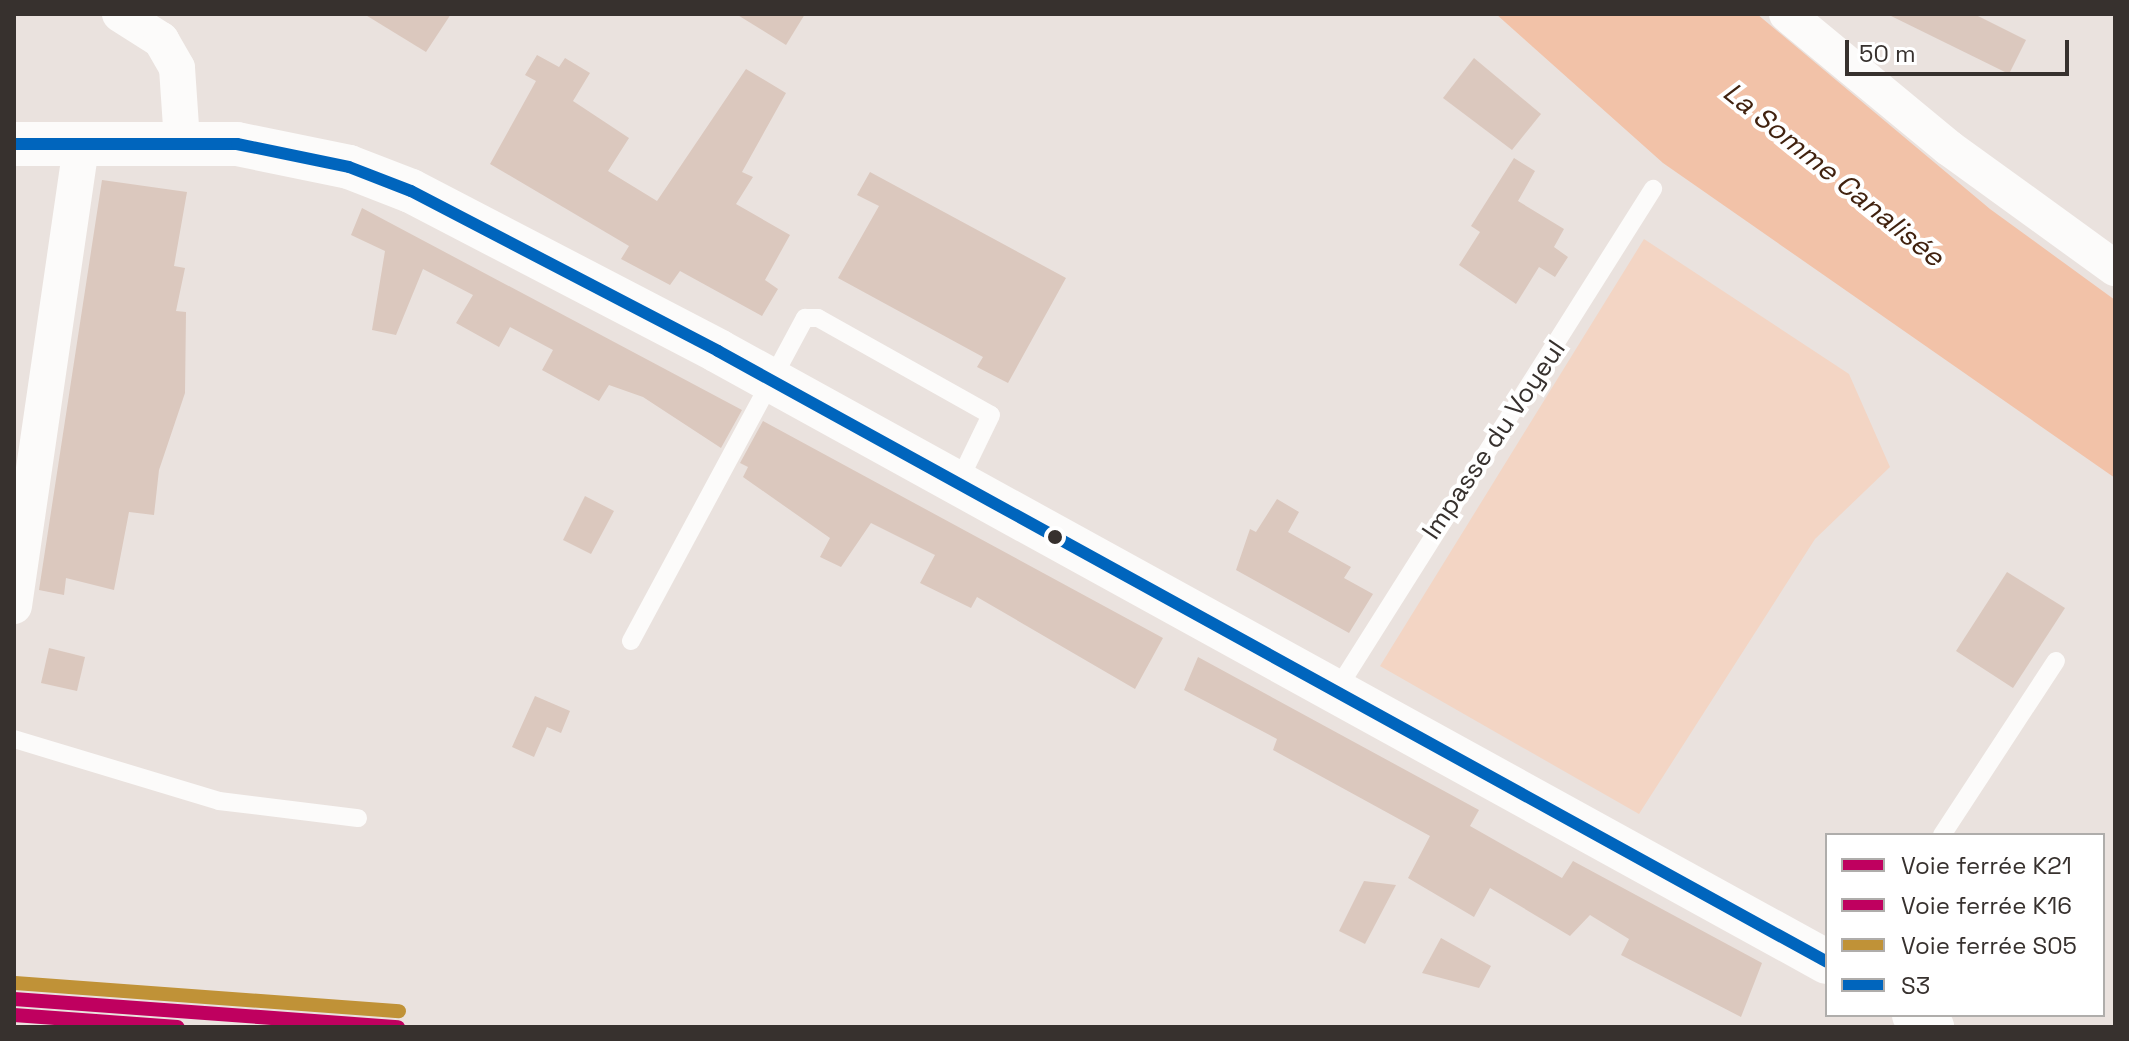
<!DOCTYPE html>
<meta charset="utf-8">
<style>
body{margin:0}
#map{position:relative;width:2129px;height:1041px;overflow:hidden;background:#eae2de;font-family:"Space Grotesk",sans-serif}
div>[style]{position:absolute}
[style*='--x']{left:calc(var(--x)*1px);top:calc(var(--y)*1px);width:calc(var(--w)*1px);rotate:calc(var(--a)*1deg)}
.green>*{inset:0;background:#f3d5c4}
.water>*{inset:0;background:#f2c2a8}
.building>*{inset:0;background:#dbc8be}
.lane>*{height:18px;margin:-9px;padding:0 9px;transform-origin:9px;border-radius:9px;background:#fcfbfa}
.street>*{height:36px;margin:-18px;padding:0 18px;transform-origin:18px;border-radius:18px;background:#fcfbfa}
.primary>*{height:44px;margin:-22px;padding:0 22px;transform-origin:22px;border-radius:22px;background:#fcfbfa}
.bus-1>*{height:12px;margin:-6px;padding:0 6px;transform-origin:6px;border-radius:6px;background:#0065bd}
.rail-1>*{height:14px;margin:-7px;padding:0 7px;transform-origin:7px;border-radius:7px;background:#bf005f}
.rail-2>*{height:14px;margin:-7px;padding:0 7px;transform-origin:7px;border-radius:7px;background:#bf005f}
.rail-3>*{height:14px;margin:-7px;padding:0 7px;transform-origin:7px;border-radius:7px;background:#c09237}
.dots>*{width:22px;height:22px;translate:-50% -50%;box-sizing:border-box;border:4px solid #fff;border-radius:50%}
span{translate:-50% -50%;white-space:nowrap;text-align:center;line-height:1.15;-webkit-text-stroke:8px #fff;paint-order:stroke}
.street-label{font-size:26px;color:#37312e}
.water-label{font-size:28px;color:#41220f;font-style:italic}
.frame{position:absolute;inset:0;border:16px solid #37312e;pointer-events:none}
.legend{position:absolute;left:1825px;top:833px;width:280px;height:184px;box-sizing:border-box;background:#fff;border:2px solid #afadab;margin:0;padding:10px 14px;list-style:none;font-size:24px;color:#37312e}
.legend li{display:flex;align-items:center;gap:16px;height:40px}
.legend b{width:40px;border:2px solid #afadab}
.scale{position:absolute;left:1845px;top:40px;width:224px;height:36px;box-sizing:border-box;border:4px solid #37312e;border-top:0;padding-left:10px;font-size:24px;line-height:28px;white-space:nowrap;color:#37312e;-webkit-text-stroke:6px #fff;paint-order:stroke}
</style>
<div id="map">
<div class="green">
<div style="clip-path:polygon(1644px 239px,1849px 374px,1890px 467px,1815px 539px,1639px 814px,1380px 666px)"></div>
</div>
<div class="water">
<div style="clip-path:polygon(1496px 14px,1757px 14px,1990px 209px,2115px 300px,2115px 478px,1663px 163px)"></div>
</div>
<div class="building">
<div style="clip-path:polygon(364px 14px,451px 14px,426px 52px)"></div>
<div style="clip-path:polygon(736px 14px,805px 14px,786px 45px)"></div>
<div style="clip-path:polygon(1887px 14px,1974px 14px,2026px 40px,2009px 74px)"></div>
<div style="clip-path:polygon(537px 55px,559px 67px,565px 58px,590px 73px,573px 101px,629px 138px,608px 171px,657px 201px,746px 69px,786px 93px,742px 172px,753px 177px,736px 204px,790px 235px,765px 280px,778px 289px,762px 316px,680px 271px,670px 285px,621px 259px,629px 246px,490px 164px,536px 81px,525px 75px)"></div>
<div style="clip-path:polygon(1474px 58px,1541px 114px,1512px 150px,1443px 98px)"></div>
<div style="clip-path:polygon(1514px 158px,1535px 171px,1518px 201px,1564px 229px,1554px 247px,1568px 257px,1555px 277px,1539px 267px,1516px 304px,1459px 265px,1480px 232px,1471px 226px)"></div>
<div style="clip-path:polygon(870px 172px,1066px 278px,1008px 383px,977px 367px,983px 357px,838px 278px,879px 206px,857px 195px)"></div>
<div style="clip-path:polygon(102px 180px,187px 192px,174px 266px,185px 268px,176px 311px,186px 312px,185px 393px,159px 470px,154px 515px,129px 512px,114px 590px,66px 578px,64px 595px,39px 590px)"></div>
<div style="clip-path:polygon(362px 208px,742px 410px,721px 448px,643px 397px,609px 385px,599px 401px,542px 370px,553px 350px,510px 327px,499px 347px,456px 323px,473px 295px,423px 269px,396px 335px,372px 330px,385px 251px,351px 235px)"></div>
<div style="clip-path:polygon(763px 421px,1163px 638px,1135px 689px,977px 597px,971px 608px,920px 583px,935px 555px,871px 523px,841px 567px,820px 557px,830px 538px,743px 477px,748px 467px,740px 463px)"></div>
<div style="clip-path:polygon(585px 496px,614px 511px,591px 554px,563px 540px)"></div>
<div style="clip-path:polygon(1277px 499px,1299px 512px,1288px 532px,1351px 567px,1344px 578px,1373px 594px,1349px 633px,1236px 570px,1250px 529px,1256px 532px)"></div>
<div style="clip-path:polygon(2007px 572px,2065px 608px,2013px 688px,1956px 651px)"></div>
<div style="clip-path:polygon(49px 648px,85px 657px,77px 691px,41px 683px)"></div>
<div style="clip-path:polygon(1198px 657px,1479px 810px,1470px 826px,1562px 878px,1573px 861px,1762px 963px,1741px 1017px,1621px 955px,1629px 939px,1590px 915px,1570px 936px,1490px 888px,1474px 917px,1408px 878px,1430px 836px,1273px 750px,1277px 739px,1184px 690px)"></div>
<div style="clip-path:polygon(535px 696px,570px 711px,561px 733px,547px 727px,534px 757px,512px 747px)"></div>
<div style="clip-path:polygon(1364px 881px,1396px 885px,1365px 944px,1339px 931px)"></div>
<div style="clip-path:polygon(1441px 938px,1491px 966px,1479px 988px,1422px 973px)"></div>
</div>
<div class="lane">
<div style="--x:631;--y:641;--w:367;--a:-61.7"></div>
<div style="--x:805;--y:318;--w:13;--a:0"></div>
<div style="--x:818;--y:318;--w:198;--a:29.3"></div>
<div style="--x:991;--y:415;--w:76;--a:115.9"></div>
<div style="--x:1336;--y:691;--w:594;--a:-57.73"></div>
<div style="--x:14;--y:739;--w:214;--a:16.8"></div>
<div style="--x:219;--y:801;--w:140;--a:7"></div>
<div style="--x:1942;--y:835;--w:208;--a:-56.8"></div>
</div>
<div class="street">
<div style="--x:120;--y:14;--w:49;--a:32.4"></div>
<div style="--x:161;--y:40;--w:32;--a:60"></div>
<div style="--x:177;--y:68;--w:74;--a:86.1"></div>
<div style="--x:1787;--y:14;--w:210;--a:39.6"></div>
<div style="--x:1949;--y:148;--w:205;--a:35.9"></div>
<div style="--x:14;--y:606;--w:469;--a:-81.7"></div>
</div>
<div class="primary">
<div style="--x:14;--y:144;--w:223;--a:0"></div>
<div style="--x:237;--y:144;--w:114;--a:11.6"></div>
<div style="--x:349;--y:167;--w:66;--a:21.2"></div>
<div style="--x:411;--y:191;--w:346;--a:27.5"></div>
<div style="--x:718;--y:351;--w:1266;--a:28.85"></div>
<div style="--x:1914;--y:1015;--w:22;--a:34"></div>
</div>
<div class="bus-1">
<div style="--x:14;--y:144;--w:223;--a:0"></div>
<div style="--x:237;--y:144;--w:114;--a:11.6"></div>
<div style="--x:349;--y:167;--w:66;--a:21.2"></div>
<div style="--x:411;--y:191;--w:346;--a:27.5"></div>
<div style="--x:718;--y:351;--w:1266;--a:28.85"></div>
</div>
<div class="rail-1">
<div style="--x:14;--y:999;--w:385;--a:4.2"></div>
</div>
<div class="rail-2">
<div style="--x:14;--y:1015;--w:164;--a:4.2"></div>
</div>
<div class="rail-3">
<div style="--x:15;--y:983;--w:385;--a:4.2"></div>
</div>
<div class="dots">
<div style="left:1055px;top:537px;background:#37312e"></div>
</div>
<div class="street-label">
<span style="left:1494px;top:440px;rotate:-56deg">Impasse du Voyeul</span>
</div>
<div class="water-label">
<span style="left:1834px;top:174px;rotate:39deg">La Somme Canalisée</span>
</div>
<div class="frame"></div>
<ul class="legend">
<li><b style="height:10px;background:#bf005f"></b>Voie ferrée K21</li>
<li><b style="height:10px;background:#bf005f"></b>Voie ferrée K16</li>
<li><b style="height:10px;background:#c09237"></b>Voie ferrée S05</li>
<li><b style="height:10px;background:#0065bd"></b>S3</li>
</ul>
<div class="scale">50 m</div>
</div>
